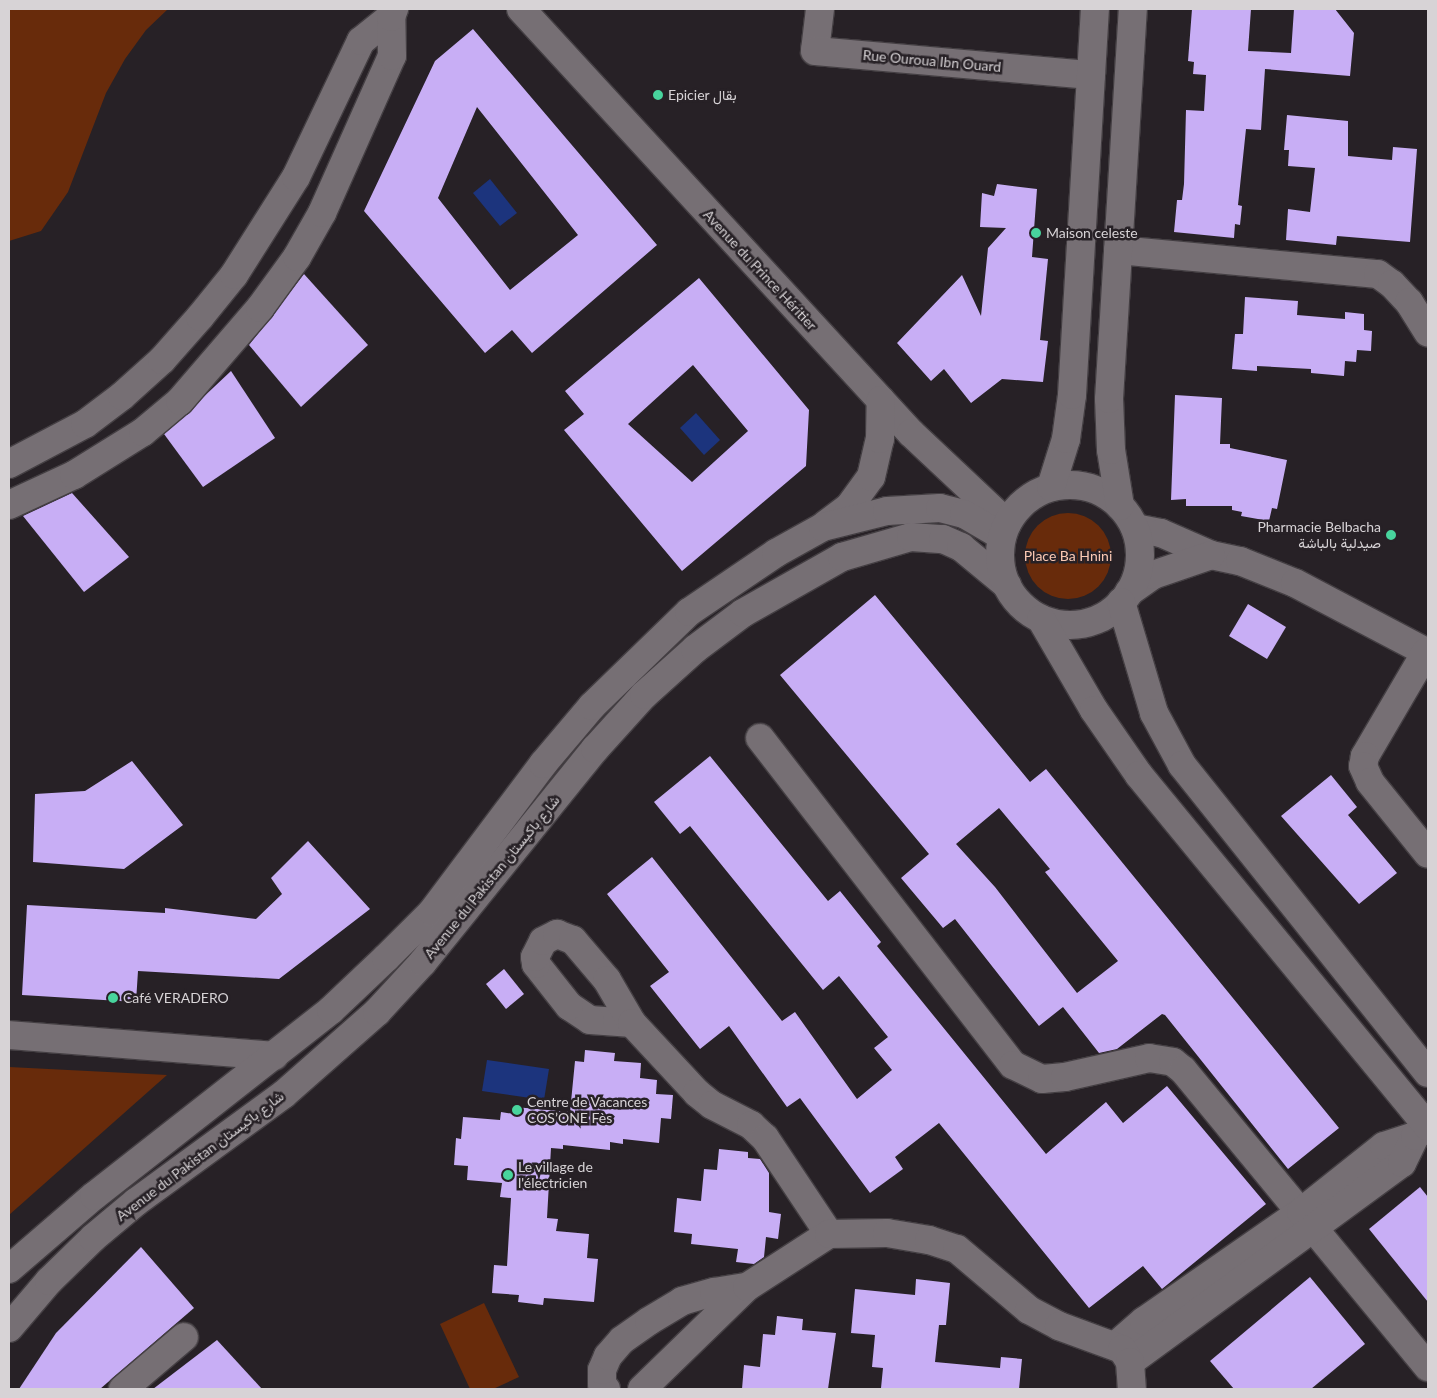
<!DOCTYPE html>
<meta charset="utf-8">
<style>
body{margin:0}
#map{position:relative;width:1437px;height:1398px;overflow:hidden;background:#272126;font-family:Lato,Vazirmatn,sans-serif}
div>[style]{position:absolute}
[style*='--x']{left:calc(var(--x)*1px);top:calc(var(--y)*1px);width:calc(var(--w)*1px);rotate:calc(var(--a)*1deg)}
.green>*{inset:0;background:#682b0b}
.round{border-radius:50%}
.water>*{inset:0;background:#1c347d}
.building>*{inset:0;background:#c8aef5}
.roads{filter:drop-shadow(1px 0 #443f43) drop-shadow(-1px 0 #443f43) drop-shadow(0 1px #443f43) drop-shadow(0 -1px #443f43)}
.minor>*{height:28px;margin:-14px;padding:0 14px;transform-origin:14px;border-radius:14px;background:#766f74}
.secondary>*{height:28px;margin:-14px;padding:0 14px;transform-origin:14px;border-radius:14px;background:#766f74}
.secondary>.ring{margin:-14px;padding:0;box-sizing:content-box;background:none;border:28px solid #766f74;border-radius:50%}
.dots>*{width:14px;height:14px;translate:-50% -50%;box-sizing:border-box;border:2px solid #272126;border-radius:50%}
span{translate:-50% -50%;white-space:nowrap;text-align:center;line-height:1.15;-webkit-text-stroke:5px #272126;paint-order:stroke}
.street-label{font-size:14px;color:#d7d3d6}
.poi-label{font-size:14px;color:#d7d3d6}
.left{translate:0 -50%;text-align:left}
.right{translate:-100% -50%;text-align:right}
.park-label{font-size:14px;color:#fac9b4}
.frame{position:absolute;inset:0;border:10px solid #d7d3d6;pointer-events:none}
</style>
<div id="map">
<div class="green">
<div style="clip-path:polygon(9px 9px,168px 9px,146px 30px,125px 59px,106px 93px,68px 192px,41px 231px,9px 241px)"></div>
<div class="round" style="left:1025px;top:513px;width:86px;height:86px"></div>
<div style="clip-path:polygon(9px 1067px,167px 1075px,9px 1215px)"></div>
<div style="clip-path:polygon(484px 1303px,519px 1377px,493px 1389px,470px 1389px,440px 1324px)"></div>
</div>
<div class="water">
<div style="clip-path:polygon(490px 179px,517px 213px,500px 226px,473px 193px)"></div>
<div style="clip-path:polygon(696px 413px,720px 440px,704px 455px,680px 428px)"></div>
<div style="clip-path:polygon(487px 1060px,549px 1069px,544px 1100px,482px 1091px)"></div>
</div>
<div class="building">
<div style="clip-path:polygon(1192px 9px,1251px 9px,1248px 51px,1291px 53px,1294px 9px,1335px 9px,1354px 33px,1350px 76px,1265px 69px,1261px 130px,1246px 129px,1238px 205px,1242px 206px,1240px 225px,1235px 224px,1234px 238px,1174px 232px,1177px 200px,1182px 200px,1184px 184px,1186px 110px,1204px 111px,1206px 75px,1193px 74px,1194px 62px,1188px 61px)"></div>
<div style="clip-path:polygon(evenodd,473px 29px,657px 245px,532px 353px,512px 330px,485px 353px,364px 211px,435px 61px,473px 29px,477px 107px,578px 235px,510px 290px,438px 198px,477px 107px)"></div>
<div style="clip-path:polygon(1287px 115px,1348px 121px,1348px 156px,1392px 160px,1393px 147px,1417px 149px,1410px 242px,1337px 236px,1336px 245px,1286px 240px,1288px 209px,1310px 212px,1315px 168px,1288px 166px,1289px 150px,1284px 150px)"></div>
<div style="clip-path:polygon(997px 184px,1037px 189px,1032px 257px,1048px 259px,1040px 340px,1048px 341px,1043px 382px,1002px 379px,971px 403px,944px 369px,931px 381px,897px 343px,962px 275px,981px 316px,988px 248px,1006px 228px,980px 227px,982px 193px,994px 196px)"></div>
<div style="clip-path:polygon(304px 274px,368px 345px,301px 407px,249px 345px)"></div>
<div style="clip-path:polygon(evenodd,699px 278px,809px 410px,806px 466px,682px 571px,564px 430px,584px 414px,565px 391px,699px 278px,693px 365px,748px 431px,692px 482px,628px 424px,693px 365px)"></div>
<div style="clip-path:polygon(1245px 297px,1298px 301px,1297px 315px,1345px 319px,1345px 312px,1364px 314px,1364px 330px,1372px 331px,1371px 351px,1357px 350px,1356px 362px,1345px 361px,1344px 376px,1311px 373px,1311px 369px,1257px 366px,1257px 371px,1232px 369px,1235px 334px,1243px 334px)"></div>
<div style="clip-path:polygon(231px 371px,275px 438px,203px 487px,164px 434px)"></div>
<div style="clip-path:polygon(1175px 395px,1222px 398px,1220px 444px,1230px 444px,1230px 448px,1287px 460px,1277px 509px,1272px 508px,1269px 521px,1241px 516px,1242px 512px,1232px 510px,1232px 506px,1186px 506px,1186px 499px,1171px 500px)"></div>
<div style="clip-path:polygon(72px 493px,129px 557px,84px 592px,23px 516px)"></div>
<div style="clip-path:polygon(evenodd,875px 595px,1030px 782px,1046px 769px,1339px 1128px,1288px 1169px,1165px 1015px,1162px 1014px,1117px 1049px,1099px 1053px,1063px 1007px,1039px 1026px,955px 919px,943px 928px,901px 878px,929px 854px,780px 675px,875px 595px,999px 808px,1050px 869px,1045px 872px,1118px 961px,1077px 993px,995px 887px,956px 844px,999px 808px)"></div>
<div style="clip-path:polygon(1248px 604px,1286px 627px,1267px 659px,1229px 636px)"></div>
<div style="clip-path:polygon(710px 756px,828px 901px,840px 891px,881px 942px,877px 946px,1046px 1154px,1106px 1102px,1123px 1123px,1167px 1086px,1266px 1204px,1162px 1289px,1143px 1266px,1089px 1308px,939px 1123px,895px 1157px,903px 1169px,870px 1193px,800px 1098px,787px 1107px,729px 1026px,700px 1049px,650px 986px,669px 972px,607px 894px,652px 857px,782px 1021px,795px 1012px,857px 1099px,892px 1070px,874px 1048px,888px 1037px,839px 976px,823px 990px,690px 826px,680px 834px,654px 802px)"></div>
<div style="clip-path:polygon(132px 761px,183px 825px,124px 869px,33px 862px,35px 794px,85px 791px)"></div>
<div style="clip-path:polygon(1331px 775px,1357px 807px,1348px 815px,1397px 873px,1359px 904px,1281px 816px)"></div>
<div style="clip-path:polygon(308px 841px,370px 909px,279px 979px,138px 971px,136px 1002px,22px 995px,27px 905px,165px 913px,165px 908px,256px 919px,282px 894px,271px 878px)"></div>
<div style="clip-path:polygon(504px 969px,524px 994px,506px 1009px,486px 984px)"></div>
<div style="clip-path:polygon(585px 1050px,615px 1053px,614px 1061px,641px 1063px,640px 1078px,657px 1080px,656px 1094px,673px 1095px,671px 1119px,661px 1118px,659px 1143px,623px 1139px,623px 1144px,610px 1142px,610px 1150px,563px 1145px,563px 1149px,551px 1148px,547px 1218px,558px 1219px,556px 1231px,589px 1234px,587px 1258px,598px 1259px,594px 1302px,544px 1298px,543px 1305px,518px 1302px,519px 1295px,492px 1293px,494px 1265px,507px 1266px,511px 1198px,500px 1197px,502px 1183px,467px 1180px,468px 1166px,454px 1165px,456px 1138px,461px 1139px,463px 1117px,500px 1120px,501px 1112px,514px 1114px,515px 1107px,570px 1112px,575px 1061px,584px 1062px)"></div>
<div style="clip-path:polygon(719px 1149px,748px 1152px,748px 1158px,760px 1159px,769px 1173px,769px 1212px,781px 1214px,778px 1239px,766px 1237px,764px 1257px,754px 1264px,736px 1262px,738px 1249px,691px 1244px,692px 1234px,674px 1232px,677px 1198px,701px 1201px,704px 1169px,717px 1170px)"></div>
<div style="clip-path:polygon(1420px 1187px,1428px 1197px,1428px 1302px,1369px 1229px)"></div>
<div style="clip-path:polygon(141px 1247px,194px 1308px,100px 1389px,19px 1389px,56px 1333px)"></div>
<div style="clip-path:polygon(1310px 1277px,1365px 1344px,1311px 1389px,1234px 1389px,1210px 1361px)"></div>
<div style="clip-path:polygon(916px 1279px,950px 1283px,946px 1325px,939px 1325px,935px 1362px,1000px 1368px,1001px 1357px,1022px 1359px,1019px 1389px,881px 1388px,883px 1368px,872px 1367px,875px 1335px,851px 1333px,855px 1289px,915px 1295px)"></div>
<div style="clip-path:polygon(777px 1316px,803px 1319px,802px 1330px,836px 1333px,828px 1389px,742px 1389px,744px 1365px,760px 1367px,763px 1334px,775px 1335px)"></div>
<div style="clip-path:polygon(217px 1340px,262px 1389px,153px 1389px)"></div>
</div>
<div class="roads">
<div class="minor">
<div style="--x:521;--y:9;--w:576;--a:47.39"></div>
<div style="--x:911;--y:433;--w:132;--a:43.2"></div>
<div style="--x:820;--y:9;--w:42;--a:96.8"></div>
<div style="--x:815;--y:51;--w:277;--a:5"></div>
<div style="--x:1118;--y:250;--w:261;--a:5.3"></div>
<div style="--x:1378;--y:274;--w:17;--a:36"></div>
<div style="--x:1392;--y:284;--w:25;--a:47"></div>
<div style="--x:1409;--y:302;--w:36;--a:58"></div>
<div style="--x:9;--y:464;--w:86;--a:-27.8"></div>
<div style="--x:85;--y:424;--w:46;--a:-37.1"></div>
<div style="--x:122;--y:396;--w:54;--a:-42"></div>
<div style="--x:162;--y:360;--w:57;--a:-48.5"></div>
<div style="--x:200;--y:317;--w:54;--a:-51"></div>
<div style="--x:234;--y:275;--w:116;--a:-57.7"></div>
<div style="--x:296;--y:177;--w:151;--a:-64.5"></div>
<div style="--x:361;--y:41;--w:38;--a:-39"></div>
<div style="--x:9;--y:505;--w:72;--a:-24.8"></div>
<div style="--x:74;--y:475;--w:81;--a:-31.9"></div>
<div style="--x:143;--y:432;--w:48;--a:-40"></div>
<div style="--x:180;--y:401;--w:123;--a:-49.3"></div>
<div style="--x:260;--y:308;--w:63;--a:-54"></div>
<div style="--x:297;--y:257;--w:51;--a:-60.4"></div>
<div style="--x:322;--y:213;--w:172;--a:-66"></div>
<div style="--x:392;--y:56;--w:39;--a:-91"></div>
<div style="--x:391;--y:17;--w:9;--a:-69"></div>
<div style="--x:825;--y:525;--w:30;--a:-37"></div>
<div style="--x:849;--y:507;--w:37;--a:-54"></div>
<div style="--x:871;--y:477;--w:39;--a:-77"></div>
<div style="--x:880;--y:439;--w:39;--a:-89"></div>
<div style="--x:1135;--y:528;--w:26;--a:11"></div>
<div style="--x:1161;--y:533;--w:55;--a:23.7"></div>
<div style="--x:1211;--y:555;--w:30;--a:12"></div>
<div style="--x:1240;--y:561;--w:59;--a:21.8"></div>
<div style="--x:1295;--y:583;--w:150;--a:27.8"></div>
<div style="--x:1129;--y:592;--w:29;--a:-35"></div>
<div style="--x:1153;--y:575;--w:61;--a:-19"></div>
<div style="--x:1426;--y:652;--w:121;--a:120.4"></div>
<div style="--x:1365;--y:756;--w:10;--a:101"></div>
<div style="--x:1363;--y:766;--w:17;--a:66"></div>
<div style="--x:1370;--y:782;--w:92;--a:51.1"></div>
<div style="--x:760;--y:738;--w:413;--a:52.3"></div>
<div style="--x:1013;--y:1065;--w:32;--a:26"></div>
<div style="--x:1042;--y:1079;--w:23;--a:-5"></div>
<div style="--x:1065;--y:1077;--w:86;--a:-12.7"></div>
<div style="--x:1149;--y:1058;--w:24;--a:9"></div>
<div style="--x:1173;--y:1062;--w:13;--a:39"></div>
<div style="--x:1183;--y:1070;--w:385;--a:50.5"></div>
<div style="--x:632;--y:1023;--w:42;--a:-175.9"></div>
<div style="--x:590;--y:1020;--w:25;--a:-146"></div>
<div style="--x:569;--y:1006;--w:53;--a:-128.2"></div>
<div style="--x:536;--y:964;--w:7;--a:-98"></div>
<div style="--x:535;--y:957;--w:18;--a:-63"></div>
<div style="--x:543;--y:941;--w:16;--a:-27"></div>
<div style="--x:557;--y:934;--w:17;--a:21"></div>
<div style="--x:573;--y:940;--w:52;--a:49.6"></div>
<div style="--x:607;--y:980;--w:50;--a:59.8"></div>
<div style="--x:632;--y:1023;--w:96;--a:47.1"></div>
<div style="--x:697;--y:1093;--w:19;--a:39"></div>
<div style="--x:712;--y:1105;--w:44;--a:27.1"></div>
<div style="--x:751;--y:1125;--w:19;--a:43"></div>
<div style="--x:765;--y:1138;--w:115;--a:56.3"></div>
<div style="--x:9;--y:1035;--w:266;--a:4.5"></div>
<div style="--x:9;--y:1269;--w:112;--a:-40.7"></div>
<div style="--x:94;--y:1196;--w:301;--a:-38.1"></div>
<div style="--x:331;--y:1010;--w:76;--a:-43.4"></div>
<div style="--x:386;--y:958;--w:65;--a:-45"></div>
<div style="--x:432;--y:912;--w:185;--a:-53.1"></div>
<div style="--x:543;--y:764;--w:76;--a:-49.8"></div>
<div style="--x:592;--y:706;--w:135;--a:-44.1"></div>
<div style="--x:689;--y:612;--w:105;--a:-34.1"></div>
<div style="--x:776;--y:553;--w:54;--a:-29"></div>
<div style="--x:823;--y:527;--w:66;--a:-14"></div>
<div style="--x:887;--y:511;--w:53;--a:-3.2"></div>
<div style="--x:940;--y:508;--w:25;--a:14"></div>
<div style="--x:964;--y:514;--w:44;--a:30.1"></div>
<div style="--x:9;--y:1328;--w:62;--a:-49.6"></div>
<div style="--x:49;--y:1281;--w:62;--a:-44.3"></div>
<div style="--x:93;--y:1238;--w:56;--a:-39.9"></div>
<div style="--x:136;--y:1202;--w:183;--a:-36.1"></div>
<div style="--x:284;--y:1094;--w:124;--a:-41.4"></div>
<div style="--x:377;--y:1012;--w:68;--a:-47.4"></div>
<div style="--x:423;--y:962;--w:274;--a:-51.1"></div>
<div style="--x:595;--y:749;--w:73;--a:-47.8"></div>
<div style="--x:644;--y:695;--w:69;--a:-42"></div>
<div style="--x:695;--y:649;--w:60;--a:-36.9"></div>
<div style="--x:743;--y:613;--w:114;--a:-29.5"></div>
<div style="--x:842;--y:557;--w:72;--a:-16.2"></div>
<div style="--x:911;--y:537;--w:32;--a:4"></div>
<div style="--x:943;--y:539;--w:20;--a:24"></div>
<div style="--x:961;--y:547;--w:60;--a:39.6"></div>
<div style="--x:1115;--y:1346;--w:38;--a:-41"></div>
<div style="--x:1144;--y:1321;--w:191;--a:-34.8"></div>
<div style="--x:1301;--y:1212;--w:106;--a:-38.5"></div>
<div style="--x:1384;--y:1146;--w:33;--a:-18"></div>
<div style="--x:1130;--y:1362;--w:337;--a:-36.2"></div>
<div style="--x:1402;--y:1163;--w:30;--a:-64"></div>
<div style="--x:1415;--y:1136;--w:17;--a:-40"></div>
<div style="--x:123;--y:1389;--w:80;--a:-40.4"></div>
<div style="--x:606;--y:1389;--w:6;--a:-129"></div>
<div style="--x:602;--y:1384;--w:14;--a:-90"></div>
<div style="--x:602;--y:1370;--w:15;--a:-67"></div>
<div style="--x:608;--y:1356;--w:21;--a:-49"></div>
<div style="--x:622;--y:1340;--w:33;--a:-35"></div>
<div style="--x:649;--y:1321;--w:39;--a:-31"></div>
<div style="--x:682;--y:1301;--w:33;--a:-16"></div>
<div style="--x:714;--y:1292;--w:33;--a:-9"></div>
<div style="--x:642;--y:1389;--w:146;--a:-44.2"></div>
<div style="--x:747;--y:1287;--w:98;--a:-32.9"></div>
<div style="--x:829;--y:1234;--w:58;--a:-1"></div>
<div style="--x:887;--y:1233;--w:43;--a:9.5"></div>
<div style="--x:929;--y:1240;--w:29;--a:18"></div>
<div style="--x:957;--y:1249;--w:94;--a:40.3"></div>
<div style="--x:1029;--y:1310;--w:34;--a:28"></div>
<div style="--x:1059;--y:1326;--w:67;--a:20.1"></div>
<div style="--x:1122;--y:1349;--w:15;--a:58"></div>
<div style="--x:1130;--y:1362;--w:27;--a:86"></div>
</div>
<div class="secondary">
<div class="ring" style="left:1000px;top:485px;width:112px;height:112px"></div>
<div style="--x:1051;--y:487;--w:50;--a:-72.6"></div>
<div style="--x:1066;--y:439;--w:44;--a:-82.2"></div>
<div style="--x:1072;--y:395;--w:387;--a:-86.6"></div>
<div style="--x:1120;--y:506;--w:57;--a:-99.1"></div>
<div style="--x:1111;--y:450;--w:51;--a:-92.2"></div>
<div style="--x:1109;--y:399;--w:391;--a:-86.5"></div>
<div style="--x:1121;--y:602;--w:116;--a:73.4"></div>
<div style="--x:1154;--y:713;--w:59;--a:61.7"></div>
<div style="--x:1182;--y:765;--w:394;--a:51.4"></div>
<div style="--x:1041;--y:619;--w:105;--a:59.8"></div>
<div style="--x:1094;--y:710;--w:79;--a:55.3"></div>
<div style="--x:1139;--y:775;--w:455;--a:50.6"></div>
</div>
</div>
<div class="dots">
<div style="left:658px;top:95px;background:#48d49d"></div>
<div style="left:1036px;top:233px;background:#48d49d"></div>
<div style="left:1391px;top:535px;background:#48d49d"></div>
<div style="left:113px;top:998px;background:#48d49d"></div>
<div style="left:517px;top:1110px;background:#48d49d"></div>
<div style="left:508px;top:1175px;background:#48d49d"></div>
</div>
<div class="street-label">
<span style="left:932px;top:61px;rotate:5deg">Rue Ouroua Ibn Ouard</span>
<span style="left:760px;top:270px;rotate:47deg">Avenue du Prince Héritier</span>
<span style="left:492px;top:877px;rotate:-51deg">Avenue du Pakistan شارع باكيستان</span>
<span style="left:200px;top:1156px;rotate:-37deg">Avenue du Pakistan شارع باكيستان</span>
</div>
<div class="poi-label">
<span class="left" style="left:668px;top:95px">Epicier بقال</span>
<span class="left" style="left:1046px;top:233px">Maison celeste</span>
<span class="right" style="left:1381px;top:535px">Pharmacie Belbacha<br>صيدلية بالباشة</span>
<span class="left" style="left:123px;top:998px">Café VERADERO</span>
<span class="left" style="left:527px;top:1110px">Centre de Vacances<br>COS’ONE Fès</span>
<span class="left" style="left:518px;top:1175px">Le village de<br>l'électricien</span>
</div>
<div class="park-label">
<span style="left:1068px;top:556px">Place Ba Hnini</span>
</div>
<div class="frame"></div>
</div>
